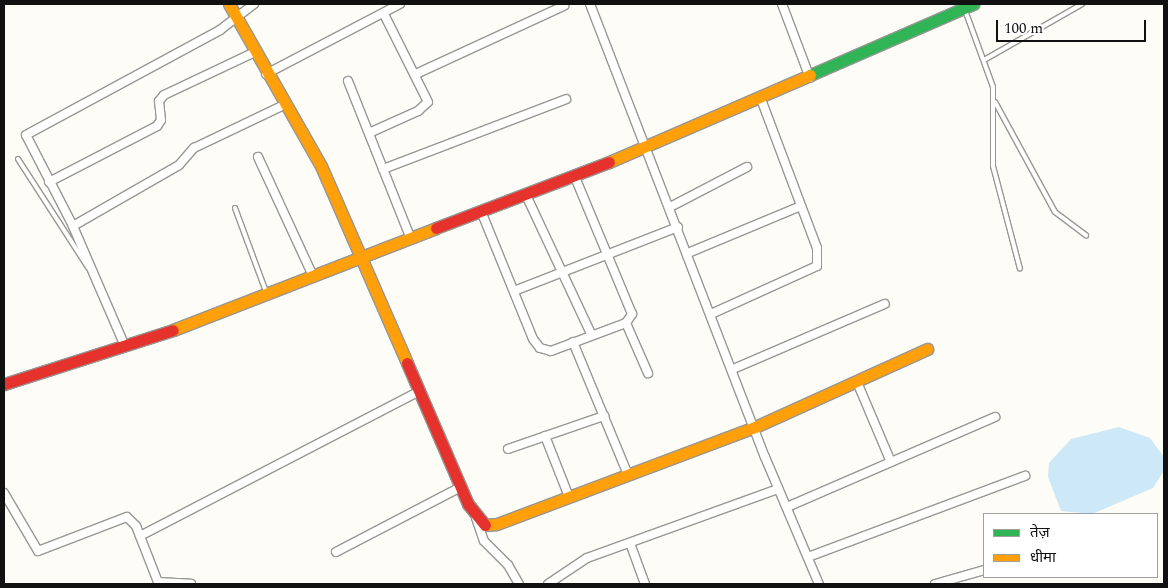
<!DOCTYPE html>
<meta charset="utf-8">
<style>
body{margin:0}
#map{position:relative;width:1168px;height:588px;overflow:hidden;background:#fdfcf7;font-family:Spectral,"Noto Sans Devanagari",serif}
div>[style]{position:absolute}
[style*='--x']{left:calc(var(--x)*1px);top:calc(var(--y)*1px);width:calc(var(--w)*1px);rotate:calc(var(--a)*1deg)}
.water>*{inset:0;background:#cde8f7}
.roads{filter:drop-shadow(1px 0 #979795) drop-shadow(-1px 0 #979795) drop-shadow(0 1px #979795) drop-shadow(0 -1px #979795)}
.lane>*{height:4px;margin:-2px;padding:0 2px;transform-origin:2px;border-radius:2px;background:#fffffe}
.street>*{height:8px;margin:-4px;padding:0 4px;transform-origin:4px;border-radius:4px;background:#fffffe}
.fast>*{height:11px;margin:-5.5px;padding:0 5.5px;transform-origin:5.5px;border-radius:5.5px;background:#30b455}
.slow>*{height:11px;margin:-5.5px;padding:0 5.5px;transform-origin:5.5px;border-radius:5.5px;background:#ff9f0a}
.jam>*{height:11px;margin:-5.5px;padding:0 5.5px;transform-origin:5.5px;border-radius:5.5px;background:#e5322d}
span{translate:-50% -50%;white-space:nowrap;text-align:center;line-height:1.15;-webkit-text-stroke:5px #fff;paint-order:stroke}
.frame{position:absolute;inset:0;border:5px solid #111;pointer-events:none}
.legend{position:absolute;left:983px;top:513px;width:175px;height:65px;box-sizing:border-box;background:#fff;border:1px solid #a0a0a0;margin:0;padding:6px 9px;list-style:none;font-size:15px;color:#111}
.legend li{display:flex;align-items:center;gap:10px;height:25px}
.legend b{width:25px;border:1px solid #a0a0a0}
.scale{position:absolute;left:996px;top:20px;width:150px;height:22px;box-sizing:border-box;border:2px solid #111;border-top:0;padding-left:6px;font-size:15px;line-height:18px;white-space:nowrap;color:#111;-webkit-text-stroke:4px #fff;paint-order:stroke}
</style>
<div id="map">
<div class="water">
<div style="clip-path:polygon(1119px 427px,1150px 438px,1164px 457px,1163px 472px,1153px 488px,1092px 514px,1061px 511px,1048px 477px,1049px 463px,1071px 439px)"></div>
</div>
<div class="roads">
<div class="lane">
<div style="--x:965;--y:10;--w:82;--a:70"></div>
<div style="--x:993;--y:87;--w:79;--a:90"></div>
<div style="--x:993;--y:166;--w:106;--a:75.3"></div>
<div style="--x:984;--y:60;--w:113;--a:-29.7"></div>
<div style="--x:995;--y:102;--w:125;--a:61.4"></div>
<div style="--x:1055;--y:212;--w:39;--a:37"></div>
<div style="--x:18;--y:159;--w:129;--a:57.1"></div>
<div style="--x:235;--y:208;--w:86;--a:69.7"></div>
</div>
<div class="street">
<div style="--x:590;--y:4;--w:486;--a:68.9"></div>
<div style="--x:765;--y:457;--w:138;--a:67"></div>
<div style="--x:782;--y:4;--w:79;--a:69.3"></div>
<div style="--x:418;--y:73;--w:161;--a:-24.7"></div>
<div style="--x:266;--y:74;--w:151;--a:-27.6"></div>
<div style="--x:348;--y:81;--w:168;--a:68.3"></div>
<div style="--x:369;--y:133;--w:54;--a:-24.2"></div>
<div style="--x:418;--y:111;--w:13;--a:-42"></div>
<div style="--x:428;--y:102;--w:98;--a:-116.6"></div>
<div style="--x:258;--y:157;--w:129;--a:65.2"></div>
<div style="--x:383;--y:169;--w:196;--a:-20.9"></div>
<div style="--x:49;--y:182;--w:122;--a:-27.4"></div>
<div style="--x:157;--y:126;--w:7;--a:-56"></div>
<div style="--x:161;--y:120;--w:19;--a:-96"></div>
<div style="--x:159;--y:101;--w:8;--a:-50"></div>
<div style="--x:164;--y:95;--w:98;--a:-25.3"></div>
<div style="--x:526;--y:195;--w:153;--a:64.9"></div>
<div style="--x:670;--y:207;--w:87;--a:-27.5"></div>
<div style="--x:481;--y:211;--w:138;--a:67.9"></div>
<div style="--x:533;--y:339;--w:11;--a:52"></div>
<div style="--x:540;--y:348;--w:11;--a:15"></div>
<div style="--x:551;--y:351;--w:80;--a:-20.5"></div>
<div style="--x:626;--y:323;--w:11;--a:-56"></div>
<div style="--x:632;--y:314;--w:148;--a:-112.6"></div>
<div style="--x:73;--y:226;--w:122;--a:-29.9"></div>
<div style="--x:179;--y:165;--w:23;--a:-49"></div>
<div style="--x:194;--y:148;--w:100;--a:-25.5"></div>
<div style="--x:688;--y:253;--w:122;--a:-22.6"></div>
<div style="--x:514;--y:291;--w:176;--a:-21.3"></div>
<div style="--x:711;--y:314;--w:116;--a:-24.4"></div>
<div style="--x:817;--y:266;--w:18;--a:-90"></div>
<div style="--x:817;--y:248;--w:159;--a:-110.6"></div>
<div style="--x:626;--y:323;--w:55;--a:66.3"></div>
<div style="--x:573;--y:342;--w:144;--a:67.5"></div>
<div style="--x:124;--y:344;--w:129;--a:-113.4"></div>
<div style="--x:73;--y:226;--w:102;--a:-117.3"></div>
<div style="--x:26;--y:135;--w:221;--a:-28.4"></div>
<div style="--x:220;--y:30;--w:43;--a:-37.4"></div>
<div style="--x:733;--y:369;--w:165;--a:-23.2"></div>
<div style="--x:857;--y:382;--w:87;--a:67"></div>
<div style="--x:545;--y:436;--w:66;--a:68.5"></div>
<div style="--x:508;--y:449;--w:102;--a:-19"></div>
<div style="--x:4;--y:493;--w:67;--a:59.6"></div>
<div style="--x:38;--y:551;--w:95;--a:-20.9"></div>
<div style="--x:127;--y:517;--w:13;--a:45"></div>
<div style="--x:136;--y:526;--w:60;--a:68.6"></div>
<div style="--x:158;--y:582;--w:33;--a:3"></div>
<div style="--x:787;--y:507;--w:227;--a:-23.4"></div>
<div style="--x:476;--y:518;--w:24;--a:71"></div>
<div style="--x:484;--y:541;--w:34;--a:45"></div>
<div style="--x:508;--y:565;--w:22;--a:60"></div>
<div style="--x:140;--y:536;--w:315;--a:-27.4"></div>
<div style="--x:630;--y:543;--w:44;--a:69.9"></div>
<div style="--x:336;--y:552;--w:141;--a:-27.5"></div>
<div style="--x:808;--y:557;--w:232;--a:-20.5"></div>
<div style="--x:548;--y:584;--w:47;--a:-33.7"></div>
<div style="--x:587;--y:558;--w:203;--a:-19.9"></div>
<div style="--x:935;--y:584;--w:51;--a:-15.9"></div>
</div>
<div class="fast">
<div style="--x:810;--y:75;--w:178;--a:-23.5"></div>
</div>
<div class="slow">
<div style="--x:229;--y:4;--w:186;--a:60.4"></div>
<div style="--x:321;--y:166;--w:215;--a:66.4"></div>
<div style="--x:609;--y:162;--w:219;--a:-23.4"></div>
<div style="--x:173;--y:330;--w:282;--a:-21.2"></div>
<div style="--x:485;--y:525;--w:12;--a:-5"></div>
<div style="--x:497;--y:524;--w:276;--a:-20.6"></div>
<div style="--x:755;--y:427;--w:189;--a:-24.4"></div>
</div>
<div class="jam">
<div style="--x:436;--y:228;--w:185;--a:-20.9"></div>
<div style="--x:407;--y:363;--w:154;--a:66.6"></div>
<div style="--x:468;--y:504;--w:27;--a:51"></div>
<div style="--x:4;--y:384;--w:177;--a:-17.7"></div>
</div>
</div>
<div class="frame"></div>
<ul class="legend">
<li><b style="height:6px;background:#30b455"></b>तेज़</li>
<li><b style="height:6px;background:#ff9f0a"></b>धीमा</li>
</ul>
<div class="scale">100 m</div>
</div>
